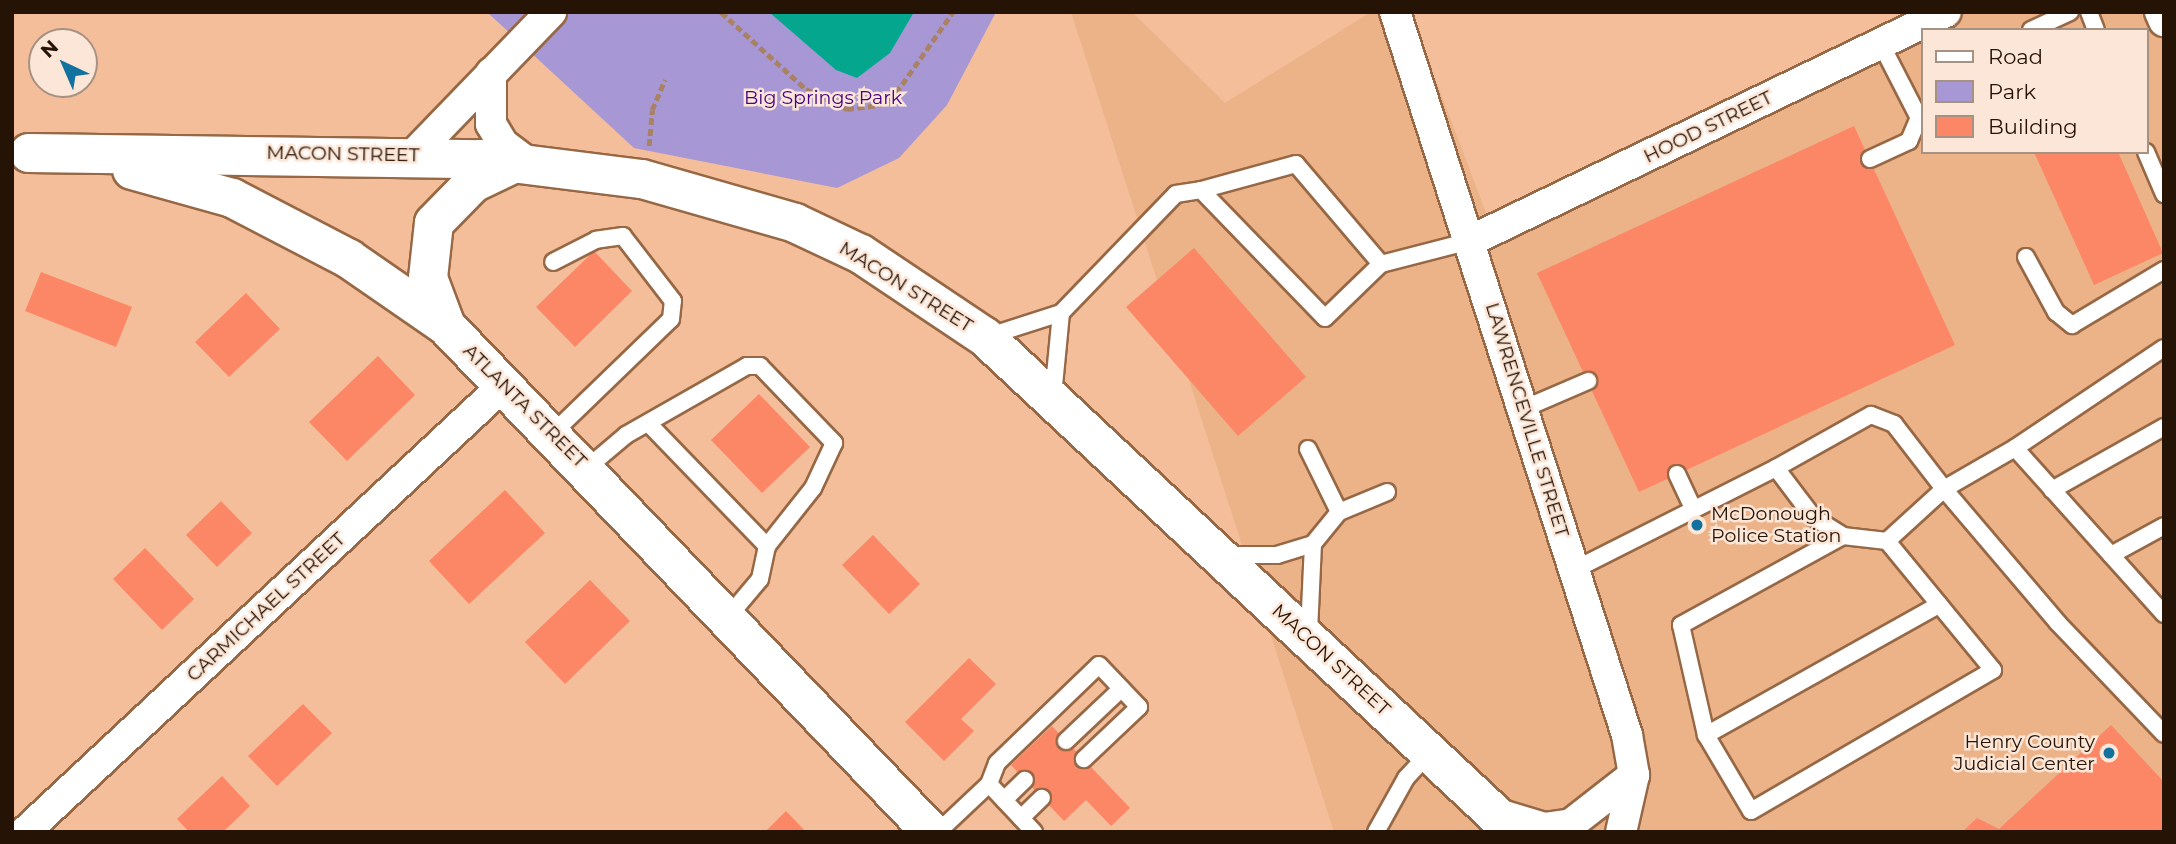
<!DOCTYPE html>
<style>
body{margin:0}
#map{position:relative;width:2176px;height:844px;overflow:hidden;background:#f3be99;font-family:Montserrat,sans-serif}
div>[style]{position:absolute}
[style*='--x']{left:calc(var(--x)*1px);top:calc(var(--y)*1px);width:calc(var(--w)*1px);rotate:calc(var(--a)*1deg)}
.built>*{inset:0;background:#ecb288}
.green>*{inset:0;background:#a897d5}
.water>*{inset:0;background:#04a78d}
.building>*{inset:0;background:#fc8766}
.path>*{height:4.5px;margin-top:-2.25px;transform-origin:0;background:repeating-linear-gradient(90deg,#a98164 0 7px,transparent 0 10.5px)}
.roads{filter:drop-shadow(2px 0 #976845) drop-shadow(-2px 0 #976845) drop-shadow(0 2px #976845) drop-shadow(0 -2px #976845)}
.service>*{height:16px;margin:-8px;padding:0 8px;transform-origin:8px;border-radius:8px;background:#fff}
.minor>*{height:30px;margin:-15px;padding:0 15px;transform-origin:15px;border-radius:15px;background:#fff}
.primary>*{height:38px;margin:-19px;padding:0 19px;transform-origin:19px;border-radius:19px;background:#fff}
.dots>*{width:19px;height:19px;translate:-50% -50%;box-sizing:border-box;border:4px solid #fce6d7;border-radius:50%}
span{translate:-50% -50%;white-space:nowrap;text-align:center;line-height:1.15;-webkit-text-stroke:5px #fce6d7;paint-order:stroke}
.park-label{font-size:19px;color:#450386}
.street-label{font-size:19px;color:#251305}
.poi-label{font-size:19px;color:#251305}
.left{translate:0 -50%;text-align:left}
.right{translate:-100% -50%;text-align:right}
.frame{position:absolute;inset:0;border:14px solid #251305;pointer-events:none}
.legend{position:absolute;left:1921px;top:28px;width:228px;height:126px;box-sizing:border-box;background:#fce6d7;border:2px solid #a69283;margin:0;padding:9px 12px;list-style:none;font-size:21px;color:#251305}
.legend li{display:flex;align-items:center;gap:14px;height:35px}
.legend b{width:35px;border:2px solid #a69283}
.north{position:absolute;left:28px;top:28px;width:70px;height:70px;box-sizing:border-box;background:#fce6d7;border:2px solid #a69283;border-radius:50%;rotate:316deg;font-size:19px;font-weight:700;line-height:28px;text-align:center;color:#251305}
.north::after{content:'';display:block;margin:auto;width:24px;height:32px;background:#11719f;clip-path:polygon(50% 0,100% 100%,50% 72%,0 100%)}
</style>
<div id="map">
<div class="built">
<div style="clip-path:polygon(evenodd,1071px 12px,1132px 12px,1225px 103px,1371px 12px,1410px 12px,1491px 226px,1950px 12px,2164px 12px,2164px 832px,1334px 832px,1071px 12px,1922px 30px,2146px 30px,2146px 152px,1922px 152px,1922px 30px)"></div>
</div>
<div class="green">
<div style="clip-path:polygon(487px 12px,996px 12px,947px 105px,899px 158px,837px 188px,634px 148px)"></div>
</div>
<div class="water">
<div style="clip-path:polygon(769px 12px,914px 12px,890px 53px,857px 78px,836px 70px)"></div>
</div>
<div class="building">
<div style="clip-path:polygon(1854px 126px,1955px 345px,1639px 492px,1537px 273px)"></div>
<div style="clip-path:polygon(2034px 152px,2118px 152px,2163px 253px,2094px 285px)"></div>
<div style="clip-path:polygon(1194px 248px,1306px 377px,1238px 436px,1126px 307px)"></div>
<div style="clip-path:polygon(594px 251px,632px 291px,575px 347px,536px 307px)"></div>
<div style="clip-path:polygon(41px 272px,132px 307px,116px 347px,25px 311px)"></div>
<div style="clip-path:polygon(246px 293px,280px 329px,229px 377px,195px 342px)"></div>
<div style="clip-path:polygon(378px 356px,415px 395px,347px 461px,309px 422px)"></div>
<div style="clip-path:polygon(759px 394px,810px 447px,762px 493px,711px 440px)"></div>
<div style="clip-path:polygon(505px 490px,545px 533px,469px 604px,429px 561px)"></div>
<div style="clip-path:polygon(221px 501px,252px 533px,217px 567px,186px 535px)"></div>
<div style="clip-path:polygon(873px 535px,920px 584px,889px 614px,842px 565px)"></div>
<div style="clip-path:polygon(145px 548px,194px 599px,162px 630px,113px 579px)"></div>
<div style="clip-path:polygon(590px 580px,630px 621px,565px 684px,525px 642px)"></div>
<div style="clip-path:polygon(969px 658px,996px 684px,961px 719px,974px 731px,944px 761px,905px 722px)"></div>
<div style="clip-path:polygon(303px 704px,332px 733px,277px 786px,248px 756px)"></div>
<div style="clip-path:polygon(2111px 725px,2164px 782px,2164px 832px,1962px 832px,1977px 818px,1999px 829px)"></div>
<div style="clip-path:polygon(1052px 726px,1130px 808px,1111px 826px,1086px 800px,1064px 821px,1011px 765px)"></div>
<div style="clip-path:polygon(222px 776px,250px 806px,223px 832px,189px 832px,177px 819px)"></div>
<div style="clip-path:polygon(786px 811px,806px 832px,765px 832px)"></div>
</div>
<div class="path">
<div style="--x:721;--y:12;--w:115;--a:42.2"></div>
<div style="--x:806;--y:89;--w:46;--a:26"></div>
<div style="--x:847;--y:109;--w:32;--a:-7"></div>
<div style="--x:879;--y:105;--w:21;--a:-35"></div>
<div style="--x:896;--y:93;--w:99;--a:-54.9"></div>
<div style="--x:649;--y:146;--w:36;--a:-85"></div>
<div style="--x:652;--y:110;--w:33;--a:-67"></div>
</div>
<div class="roads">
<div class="service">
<div style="--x:2089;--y:12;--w:19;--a:69"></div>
<div style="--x:2031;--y:30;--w:43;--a:-24.8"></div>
<div style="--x:2146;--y:152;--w:46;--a:66.8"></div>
<div style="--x:1870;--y:159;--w:43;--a:-24.8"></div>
<div style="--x:1909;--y:141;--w:25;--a:-67"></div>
<div style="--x:1919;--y:118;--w:83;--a:-117.2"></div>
<div style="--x:2026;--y:257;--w:63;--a:61.4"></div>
<div style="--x:2056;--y:312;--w:21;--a:39"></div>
<div style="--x:2072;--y:325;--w:107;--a:-30.9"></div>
<div style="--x:1381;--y:264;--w:92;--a:-14.5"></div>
<div style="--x:1061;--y:313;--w:165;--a:-46"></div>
<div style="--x:1176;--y:194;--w:25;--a:-9"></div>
<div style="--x:1201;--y:190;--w:178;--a:45.9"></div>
<div style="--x:1325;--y:318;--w:78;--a:-44"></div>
<div style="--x:1381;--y:264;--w:131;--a:-130.4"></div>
<div style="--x:1296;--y:164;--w:98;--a:164.7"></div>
<div style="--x:986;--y:337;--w:79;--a:-17.7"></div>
<div style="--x:1061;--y:313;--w:83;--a:95.5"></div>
<div style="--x:1523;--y:409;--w:71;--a:-23.3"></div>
<div style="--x:649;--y:424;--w:170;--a:46"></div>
<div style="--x:553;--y:433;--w:164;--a:-44"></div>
<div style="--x:671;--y:319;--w:18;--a:-84"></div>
<div style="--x:673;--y:301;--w:82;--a:-127.6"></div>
<div style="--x:623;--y:236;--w:27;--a:172"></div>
<div style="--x:596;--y:240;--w:48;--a:152.9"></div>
<div style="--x:2015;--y:448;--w:179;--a:-33.9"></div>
<div style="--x:1308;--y:449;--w:70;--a:63.8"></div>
<div style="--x:1339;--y:512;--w:41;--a:129.1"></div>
<div style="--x:1313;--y:544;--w:89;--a:92.6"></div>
<div style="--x:587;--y:468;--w:51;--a:-40.2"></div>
<div style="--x:626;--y:435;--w:139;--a:-29.7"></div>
<div style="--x:747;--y:366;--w:13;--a:0"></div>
<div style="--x:760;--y:366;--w:107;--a:46.1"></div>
<div style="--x:834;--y:443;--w:50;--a:115"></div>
<div style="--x:813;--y:488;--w:74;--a:128.4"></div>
<div style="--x:767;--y:546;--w:34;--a:102"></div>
<div style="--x:760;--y:579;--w:50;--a:130.1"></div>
<div style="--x:1776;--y:468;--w:109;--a:-29.2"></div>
<div style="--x:1871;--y:415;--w:25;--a:21"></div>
<div style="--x:1894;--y:424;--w:82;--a:52.4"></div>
<div style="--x:1944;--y:489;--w:82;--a:-30"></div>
<div style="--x:2015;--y:448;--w:223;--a:48.1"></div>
<div style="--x:1677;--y:474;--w:38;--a:65"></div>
<div style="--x:2052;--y:490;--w:129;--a:-29.4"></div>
<div style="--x:1339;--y:512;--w:52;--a:-22.6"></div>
<div style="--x:1843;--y:536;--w:44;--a:6.5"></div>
<div style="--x:1226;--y:555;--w:51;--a:0"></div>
<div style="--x:1277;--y:555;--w:38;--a:-17"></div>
<div style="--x:2111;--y:555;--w:60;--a:-28.7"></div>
<div style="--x:1574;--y:570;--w:226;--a:-26.8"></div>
<div style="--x:1776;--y:468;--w:61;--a:52.9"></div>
<div style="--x:1813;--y:517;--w:36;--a:32"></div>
<div style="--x:1843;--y:536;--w:185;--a:151.2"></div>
<div style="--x:1681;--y:625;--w:113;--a:77.2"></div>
<div style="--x:1706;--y:735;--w:88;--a:59.4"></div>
<div style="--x:1751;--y:811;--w:280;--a:-30.2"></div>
<div style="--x:1993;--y:670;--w:167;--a:-129.4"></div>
<div style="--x:1887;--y:541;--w:77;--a:-42.4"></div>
<div style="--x:1944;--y:489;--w:176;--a:49.6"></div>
<div style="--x:2058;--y:623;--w:153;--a:46.3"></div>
<div style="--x:1706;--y:735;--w:267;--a:-29.2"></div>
<div style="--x:1066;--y:741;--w:76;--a:-43.4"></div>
<div style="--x:989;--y:784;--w:22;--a:-69"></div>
<div style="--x:997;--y:763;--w:141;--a:-43.9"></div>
<div style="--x:1099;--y:665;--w:58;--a:46.4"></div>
<div style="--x:1139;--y:707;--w:76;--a:136.6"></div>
<div style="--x:1004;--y:800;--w:29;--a:-44"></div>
<div style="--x:1021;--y:818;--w:29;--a:-44"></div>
<div style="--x:938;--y:832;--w:70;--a:-43.3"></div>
<div style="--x:989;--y:784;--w:66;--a:46.8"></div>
<div style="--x:1376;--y:832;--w:62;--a:-60.9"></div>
<div style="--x:1406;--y:778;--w:34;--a:-47"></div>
</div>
<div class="minor">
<div style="--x:1395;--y:12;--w:759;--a:72.21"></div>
<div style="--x:1627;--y:735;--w:41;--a:80.1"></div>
<div style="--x:1634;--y:775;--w:58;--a:102.8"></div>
<div style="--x:2160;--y:12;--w:10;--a:66"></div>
<div style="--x:491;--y:73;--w:51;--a:90"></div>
<div style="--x:491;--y:124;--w:23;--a:59"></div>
<div style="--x:503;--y:144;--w:35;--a:37"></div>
<div style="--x:415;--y:153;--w:196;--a:-46"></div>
<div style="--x:1470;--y:241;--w:528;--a:-25.69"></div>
<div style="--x:1495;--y:813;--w:51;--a:17"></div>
<div style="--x:1544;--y:828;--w:27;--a:-8"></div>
<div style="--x:1571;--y:824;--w:80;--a:-37.9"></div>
<div style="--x:25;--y:832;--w:658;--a:-43.03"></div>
</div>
<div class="primary">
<div style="--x:29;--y:153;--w:452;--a:0.8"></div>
<div style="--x:481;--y:159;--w:162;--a:7.1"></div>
<div style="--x:642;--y:179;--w:159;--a:16"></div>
<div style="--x:795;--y:223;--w:73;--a:25.2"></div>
<div style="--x:861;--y:254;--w:149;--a:33.8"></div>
<div style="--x:985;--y:337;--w:724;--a:43.1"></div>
<div style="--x:132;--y:170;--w:104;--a:15.6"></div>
<div style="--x:232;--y:198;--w:132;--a:27.5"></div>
<div style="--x:349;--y:259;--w:118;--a:34.6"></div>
<div style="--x:446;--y:326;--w:701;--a:46.21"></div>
<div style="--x:446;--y:326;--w:51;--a:-110.6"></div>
<div style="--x:428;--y:278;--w:55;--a:-83.8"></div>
<div style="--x:434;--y:223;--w:56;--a:-45.7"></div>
<div style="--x:473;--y:183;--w:44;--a:-25.4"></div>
</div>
</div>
<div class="dots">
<div style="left:1697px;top:525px;background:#11719f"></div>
<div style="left:2109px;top:753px;background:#11719f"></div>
</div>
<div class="park-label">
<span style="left:823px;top:98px">Big Springs Park</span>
</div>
<div class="street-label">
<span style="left:1708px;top:127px;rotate:-26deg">HOOD STREET</span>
<span style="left:343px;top:154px;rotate:1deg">MACON STREET</span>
<span style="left:906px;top:287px;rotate:32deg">MACON STREET</span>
<span style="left:525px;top:406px;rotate:45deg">ATLANTA STREET</span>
<span style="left:1527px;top:420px;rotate:73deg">LAWRENCEVILLE STREET</span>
<span style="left:266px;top:607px;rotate:-43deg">CARMICHAEL STREET</span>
<span style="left:1331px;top:660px;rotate:43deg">MACON STREET</span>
</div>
<div class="poi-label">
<span class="left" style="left:1711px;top:525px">McDonough<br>Police Station</span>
<span class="right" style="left:2095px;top:753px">Henry County<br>Judicial Center</span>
</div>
<div class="frame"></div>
<ul class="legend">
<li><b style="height:9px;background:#fff"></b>Road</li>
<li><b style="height:19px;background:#a897d5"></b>Park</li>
<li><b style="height:19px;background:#fc8766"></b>Building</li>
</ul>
<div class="north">N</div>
</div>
